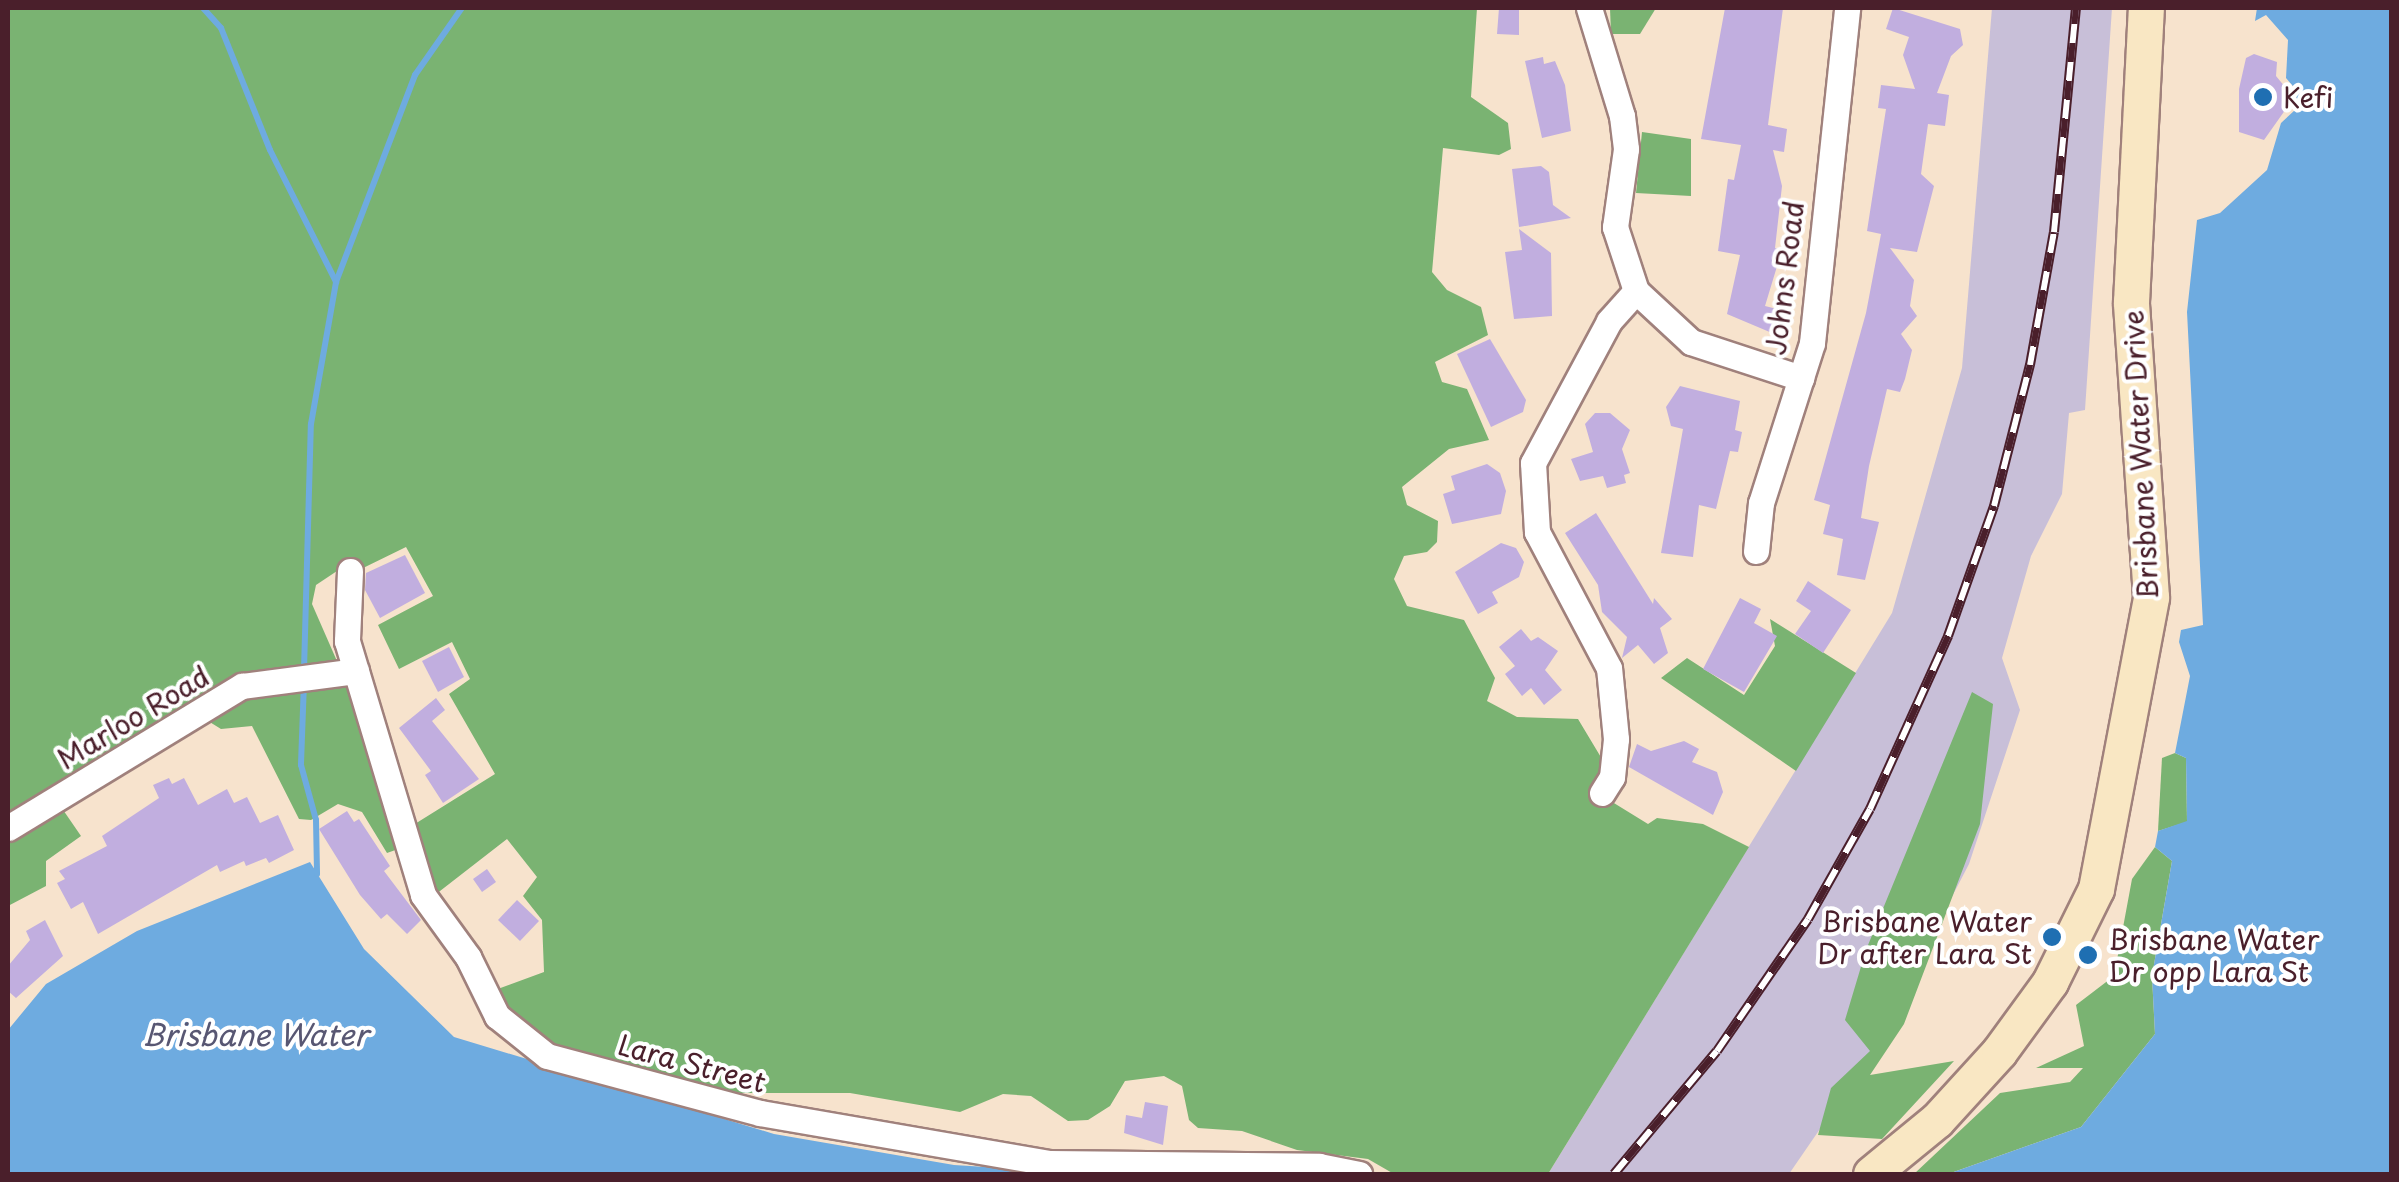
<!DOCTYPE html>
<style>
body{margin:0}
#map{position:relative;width:2399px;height:1182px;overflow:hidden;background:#f7e3cd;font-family:"Playpen Sans",sans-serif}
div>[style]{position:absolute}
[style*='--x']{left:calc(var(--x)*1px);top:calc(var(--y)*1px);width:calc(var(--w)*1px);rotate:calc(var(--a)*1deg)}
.industrial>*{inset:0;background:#c8bfd8}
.forest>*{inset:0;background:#7ab372}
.water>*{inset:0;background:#6eabe0}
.stream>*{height:6px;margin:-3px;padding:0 3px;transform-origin:3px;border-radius:3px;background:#6eabe0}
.building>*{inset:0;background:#c1aedf}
.roads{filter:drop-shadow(2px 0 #a0817c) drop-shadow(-2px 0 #a0817c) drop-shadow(0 2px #a0817c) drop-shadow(0 -2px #a0817c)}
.minor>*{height:25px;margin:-12.5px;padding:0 12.5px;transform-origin:12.5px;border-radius:12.5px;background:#fff}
.secondary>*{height:35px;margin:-17.5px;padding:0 17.5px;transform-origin:17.5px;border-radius:17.5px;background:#f9e7c3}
.rail>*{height:10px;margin-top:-5px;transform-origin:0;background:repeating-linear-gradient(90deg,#fff 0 19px,#4a1f2b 0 38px);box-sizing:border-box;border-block:2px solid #4a1f2b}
.dots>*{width:28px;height:28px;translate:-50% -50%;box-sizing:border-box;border:5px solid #fff;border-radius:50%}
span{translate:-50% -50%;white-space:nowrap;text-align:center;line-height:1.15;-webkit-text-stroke:8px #fff;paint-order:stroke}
.poi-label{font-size:28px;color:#4a1f2b}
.left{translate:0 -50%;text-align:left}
.right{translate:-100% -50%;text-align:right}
.street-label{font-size:28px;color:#4a1f2b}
.water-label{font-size:30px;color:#585773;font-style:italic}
.frame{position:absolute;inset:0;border:10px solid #4a1f2b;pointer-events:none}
</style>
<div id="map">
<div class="industrial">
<div style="clip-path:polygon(1992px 8px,2112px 8px,2085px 410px,2069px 413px,2062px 494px,2031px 556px,2002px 658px,2020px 710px,1969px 864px,1866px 1062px,1789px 1174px,1548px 1174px,1892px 613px,1962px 368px)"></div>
</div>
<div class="forest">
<div style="clip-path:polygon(8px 8px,1477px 8px,1471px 97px,1508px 123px,1511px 149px,1499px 155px,1443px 148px,1432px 272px,1447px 290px,1481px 307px,1488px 335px,1435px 362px,1442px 382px,1467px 389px,1489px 440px,1449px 449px,1402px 487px,1407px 505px,1438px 521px,1437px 542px,1427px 552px,1404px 556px,1394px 579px,1407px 606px,1464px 620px,1495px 678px,1487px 701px,1517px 717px,1578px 719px,1605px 764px,1609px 800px,1648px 824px,1657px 818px,1703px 824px,1749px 847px,1548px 1174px,1394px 1174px,1368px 1159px,1297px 1150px,1242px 1131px,1198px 1128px,1189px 1120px,1182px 1086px,1164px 1076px,1125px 1081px,1110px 1106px,1088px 1120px,1068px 1121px,1031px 1096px,1003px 1094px,960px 1112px,850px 1093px,740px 1093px,552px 1048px,505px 1013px,495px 990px,544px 972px,542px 920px,523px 896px,537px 877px,507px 839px,431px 898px,410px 827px,495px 774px,449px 694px,470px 679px,452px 642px,399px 669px,378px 625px,433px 596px,406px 547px,359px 570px,343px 567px,316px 585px,312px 604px,340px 668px,286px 675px,8px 824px)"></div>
<div style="clip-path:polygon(1610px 8px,1656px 8px,1640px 34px,1611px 34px)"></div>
<div style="clip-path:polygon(1642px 132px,1691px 139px,1691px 196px,1636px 193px)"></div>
<div style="clip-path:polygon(1770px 619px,1856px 673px,1796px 771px,1661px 678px,1687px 658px,1744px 695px,1775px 646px)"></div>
<div style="clip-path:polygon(349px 678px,401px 848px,387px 853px,362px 812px,338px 804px,311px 820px,299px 819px,252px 726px,221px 729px,200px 716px,244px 689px)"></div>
<div style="clip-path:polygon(1972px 692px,1993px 704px,1980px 824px,1904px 1024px,1870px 1075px,1954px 1061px,1882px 1139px,1818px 1135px,1831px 1088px,1870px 1051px,1845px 1020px,1866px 950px)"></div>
<div style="clip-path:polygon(2175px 753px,2186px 758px,2187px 822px,2158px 831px,2162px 758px)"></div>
<div style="clip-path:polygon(59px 804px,81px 836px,46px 861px,46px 886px,8px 906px,8px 835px)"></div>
<div style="clip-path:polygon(2155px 847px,2172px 861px,2152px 976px,2155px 1034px,2081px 1127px,1948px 1174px,1914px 1174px,2000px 1093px,2070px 1082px,2083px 1068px,2036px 1068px,2084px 1046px,2076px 1005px,2114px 976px,2132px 879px)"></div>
</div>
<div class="water">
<div style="clip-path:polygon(2257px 8px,2391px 8px,2391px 1174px,1948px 1174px,2081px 1127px,2155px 1034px,2152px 976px,2172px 861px,2155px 847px,2158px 831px,2187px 821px,2186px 758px,2175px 753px,2190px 676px,2179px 642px,2181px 630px,2203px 625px,2187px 312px,2197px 220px,2220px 213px,2267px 170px,2281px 123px,2295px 110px,2297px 91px,2286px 78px,2288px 40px,2266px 15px,2255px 21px)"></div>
<div style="clip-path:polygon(310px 862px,364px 949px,454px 1037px,774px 1134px,954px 1165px,1095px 1174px,8px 1174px,8px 1030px,46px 984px,137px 931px)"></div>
</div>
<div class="stream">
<div style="--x:203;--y:8;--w:27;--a:48"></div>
<div style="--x:221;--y:28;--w:131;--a:68.1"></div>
<div style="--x:270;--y:150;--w:148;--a:63.4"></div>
<div style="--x:304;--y:670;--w:246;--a:-88.4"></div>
<div style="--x:311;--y:424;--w:144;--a:-80"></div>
<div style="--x:336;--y:282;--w:222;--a:-69.1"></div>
<div style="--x:415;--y:75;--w:82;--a:-55"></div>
<div style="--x:304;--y:682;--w:83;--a:92.1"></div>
<div style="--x:301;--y:765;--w:57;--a:74.7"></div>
<div style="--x:316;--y:820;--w:54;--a:88.9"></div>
</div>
<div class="building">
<div style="clip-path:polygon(1499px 8px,1519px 8px,1519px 35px,1497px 34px)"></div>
<div style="clip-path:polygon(1725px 8px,1783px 8px,1768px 125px,1787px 129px,1784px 152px,1773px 150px,1782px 186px,1775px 248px,1782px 250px,1765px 306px,1777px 309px,1772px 333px,1727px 314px,1740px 255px,1718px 251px,1728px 179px,1734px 180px,1741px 145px,1701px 139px)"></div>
<div style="clip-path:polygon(1893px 8px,1960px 29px,1963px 45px,1951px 56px,1937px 93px,1949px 95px,1945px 126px,1928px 124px,1921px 174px,1934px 186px,1917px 252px,1890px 248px,1914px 280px,1910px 306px,1917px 316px,1901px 334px,1912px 350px,1905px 379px,1900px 392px,1887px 389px,1869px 466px,1861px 518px,1879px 522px,1865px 580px,1837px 575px,1843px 539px,1823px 534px,1830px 505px,1814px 500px,1866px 313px,1881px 234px,1867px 231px,1886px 109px,1878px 108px,1881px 85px,1915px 89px,1903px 55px,1909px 37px,1886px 29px)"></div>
<div style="clip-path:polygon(2254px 54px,2277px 62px,2276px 76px,2290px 93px,2288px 106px,2264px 140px,2239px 132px,2239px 89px,2246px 58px)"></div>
<div style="clip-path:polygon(1543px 57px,1544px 64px,1555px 61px,1565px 85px,1571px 131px,1542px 138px,1525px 61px)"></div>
<div style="clip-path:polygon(1541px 166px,1549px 172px,1553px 205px,1571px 218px,1519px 227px,1512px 169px)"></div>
<div style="clip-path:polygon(1519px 229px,1551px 253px,1552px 316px,1514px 319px,1505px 252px,1522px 250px)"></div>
<div style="clip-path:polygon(1490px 339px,1526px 400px,1523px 412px,1491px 427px,1457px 354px)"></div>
<div style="clip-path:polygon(1680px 386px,1740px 401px,1735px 430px,1742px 432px,1738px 452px,1730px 451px,1716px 509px,1699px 505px,1693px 557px,1661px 553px,1683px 429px,1671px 426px,1666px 407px)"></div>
<div style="clip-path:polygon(1595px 413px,1610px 413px,1630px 430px,1622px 449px,1630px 473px,1624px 475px,1626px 483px,1607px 488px,1603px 476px,1580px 481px,1571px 459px,1593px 452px,1585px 424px)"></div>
<div style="clip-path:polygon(1487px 464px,1500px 473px,1506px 491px,1501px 514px,1452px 524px,1443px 494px,1455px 490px,1451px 476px)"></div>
<div style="clip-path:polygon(1596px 513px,1653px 604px,1654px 598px,1672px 619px,1660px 628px,1668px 653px,1654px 664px,1638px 645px,1622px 658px,1627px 637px,1602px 612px,1598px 585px,1565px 533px)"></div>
<div style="clip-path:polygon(1501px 543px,1516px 548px,1524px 562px,1519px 577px,1492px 592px,1498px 603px,1478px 614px,1455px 572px)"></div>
<div style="clip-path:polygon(405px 555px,425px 593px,380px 618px,365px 590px,366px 573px)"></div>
<div style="clip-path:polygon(1808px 581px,1851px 610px,1823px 653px,1795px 634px,1811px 611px,1796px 601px)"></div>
<div style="clip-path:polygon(1740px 598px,1761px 609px,1754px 623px,1777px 636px,1744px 692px,1703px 669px)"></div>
<div style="clip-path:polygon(1521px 629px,1531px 641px,1538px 637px,1558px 651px,1545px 670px,1562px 690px,1544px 705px,1531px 688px,1522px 696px,1505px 674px,1515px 666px,1499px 647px)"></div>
<div style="clip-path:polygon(449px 647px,464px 677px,438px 692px,422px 661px)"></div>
<div style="clip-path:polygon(436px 698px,445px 710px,432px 721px,479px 779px,443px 803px,425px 775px,431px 771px,399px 728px)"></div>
<div style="clip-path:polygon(1684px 741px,1699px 749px,1692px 762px,1717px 772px,1723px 792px,1713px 815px,1629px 767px,1637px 744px,1651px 751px)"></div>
<div style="clip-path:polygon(169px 778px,172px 784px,184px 778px,198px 805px,227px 789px,234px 803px,247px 797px,260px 823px,278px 815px,294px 850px,269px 863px,266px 858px,246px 866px,244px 861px,220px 872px,217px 865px,98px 934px,83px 902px,71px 909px,57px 883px,65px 879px,59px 871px,107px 846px,102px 836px,159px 798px,153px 785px)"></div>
<div style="clip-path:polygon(347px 811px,354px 822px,359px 819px,390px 866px,384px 871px,421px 920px,407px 934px,387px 914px,381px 919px,360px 895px,319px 829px)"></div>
<div style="clip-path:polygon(487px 869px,496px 882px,482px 892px,473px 879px)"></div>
<div style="clip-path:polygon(517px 900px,539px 921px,520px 941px,498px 920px)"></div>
<div style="clip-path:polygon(45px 920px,63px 956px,16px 998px,8px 991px,8px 966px,30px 940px,26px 931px)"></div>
<div style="clip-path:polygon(1145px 1102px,1168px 1106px,1163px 1145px,1124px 1133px,1126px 1115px,1142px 1118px)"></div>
</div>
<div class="roads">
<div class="minor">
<div style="--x:1589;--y:8;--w:113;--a:73"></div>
<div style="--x:1622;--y:116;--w:33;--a:83"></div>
<div style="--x:1626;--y:149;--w:79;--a:98"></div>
<div style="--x:1615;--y:227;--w:67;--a:71.8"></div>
<div style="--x:1636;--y:291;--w:75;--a:42.8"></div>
<div style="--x:1691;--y:342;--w:116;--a:18.1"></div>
<div style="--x:1756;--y:551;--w:48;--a:-84.1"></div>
<div style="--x:1761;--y:503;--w:168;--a:-72.3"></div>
<div style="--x:1812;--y:343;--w:337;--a:-84"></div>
<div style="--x:350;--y:571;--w:70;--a:92.5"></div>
<div style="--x:347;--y:641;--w:265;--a:73.3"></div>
<div style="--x:423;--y:895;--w:77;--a:54"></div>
<div style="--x:468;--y:957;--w:66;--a:63.8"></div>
<div style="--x:497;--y:1016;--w:64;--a:38.7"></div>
<div style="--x:547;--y:1056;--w:220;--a:15"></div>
<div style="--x:760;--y:1113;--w:293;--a:9.8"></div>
<div style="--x:1049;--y:1163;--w:270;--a:0.6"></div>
<div style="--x:1319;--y:1166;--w:41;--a:11.3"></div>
<div style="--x:1602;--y:793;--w:19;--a:-58"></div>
<div style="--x:1612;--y:777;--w:38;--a:-84"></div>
<div style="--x:1616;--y:739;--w:71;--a:-95.6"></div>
<div style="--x:1609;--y:668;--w:154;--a:-117.9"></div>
<div style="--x:1537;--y:532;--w:69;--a:-93.3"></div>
<div style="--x:1533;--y:463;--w:161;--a:-61.8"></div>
<div style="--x:1609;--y:321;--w:40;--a:-48"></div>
<div style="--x:8;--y:828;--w:274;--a:-31.3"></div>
<div style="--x:242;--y:686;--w:115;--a:-7.5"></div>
</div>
<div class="secondary">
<div style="--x:1871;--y:1174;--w:85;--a:-39.3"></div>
<div style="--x:1937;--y:1120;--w:92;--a:-47.6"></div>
<div style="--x:1999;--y:1052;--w:87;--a:-53.9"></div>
<div style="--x:2050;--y:982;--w:104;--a:-63.7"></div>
<div style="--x:2096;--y:889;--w:297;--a:-79.3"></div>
<div style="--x:2151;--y:597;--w:296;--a:-93.9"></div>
<div style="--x:2131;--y:302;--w:294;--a:-87.1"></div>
</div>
</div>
<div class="rail">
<div style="--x:1614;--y:1174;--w:160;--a:-50.1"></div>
<div style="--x:1717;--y:1051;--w:160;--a:-55.4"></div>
<div style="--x:1808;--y:919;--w:126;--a:-60.6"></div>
<div style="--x:1870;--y:809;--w:190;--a:-65.7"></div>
<div style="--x:1948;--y:636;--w:138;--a:-70.5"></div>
<div style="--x:1994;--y:506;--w:146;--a:-75.7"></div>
<div style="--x:2030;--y:365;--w:135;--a:-79.8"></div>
<div style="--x:2054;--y:232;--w:225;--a:-84.4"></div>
</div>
<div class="dots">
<div style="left:2263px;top:97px;background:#1f6fb2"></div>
<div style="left:2052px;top:937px;background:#1f6fb2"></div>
<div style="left:2088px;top:955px;background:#1f6fb2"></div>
</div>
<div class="poi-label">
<span class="left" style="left:2283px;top:97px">Kefi</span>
<span class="right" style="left:2032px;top:937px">Brisbane Water<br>Dr after Lara St</span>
<span class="left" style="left:2108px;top:955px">Brisbane Water<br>Dr opp Lara St</span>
</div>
<div class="street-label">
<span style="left:1784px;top:278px;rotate:-83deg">Johns Road</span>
<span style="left:2140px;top:455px;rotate:-93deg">Brisbane Water Drive</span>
<span style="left:133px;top:717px;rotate:-31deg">Marloo Road</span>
<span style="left:692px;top:1063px;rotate:15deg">Lara Street</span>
</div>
<div class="water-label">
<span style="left:255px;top:1034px">Brisbane Water</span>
</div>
<div class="frame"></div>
</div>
